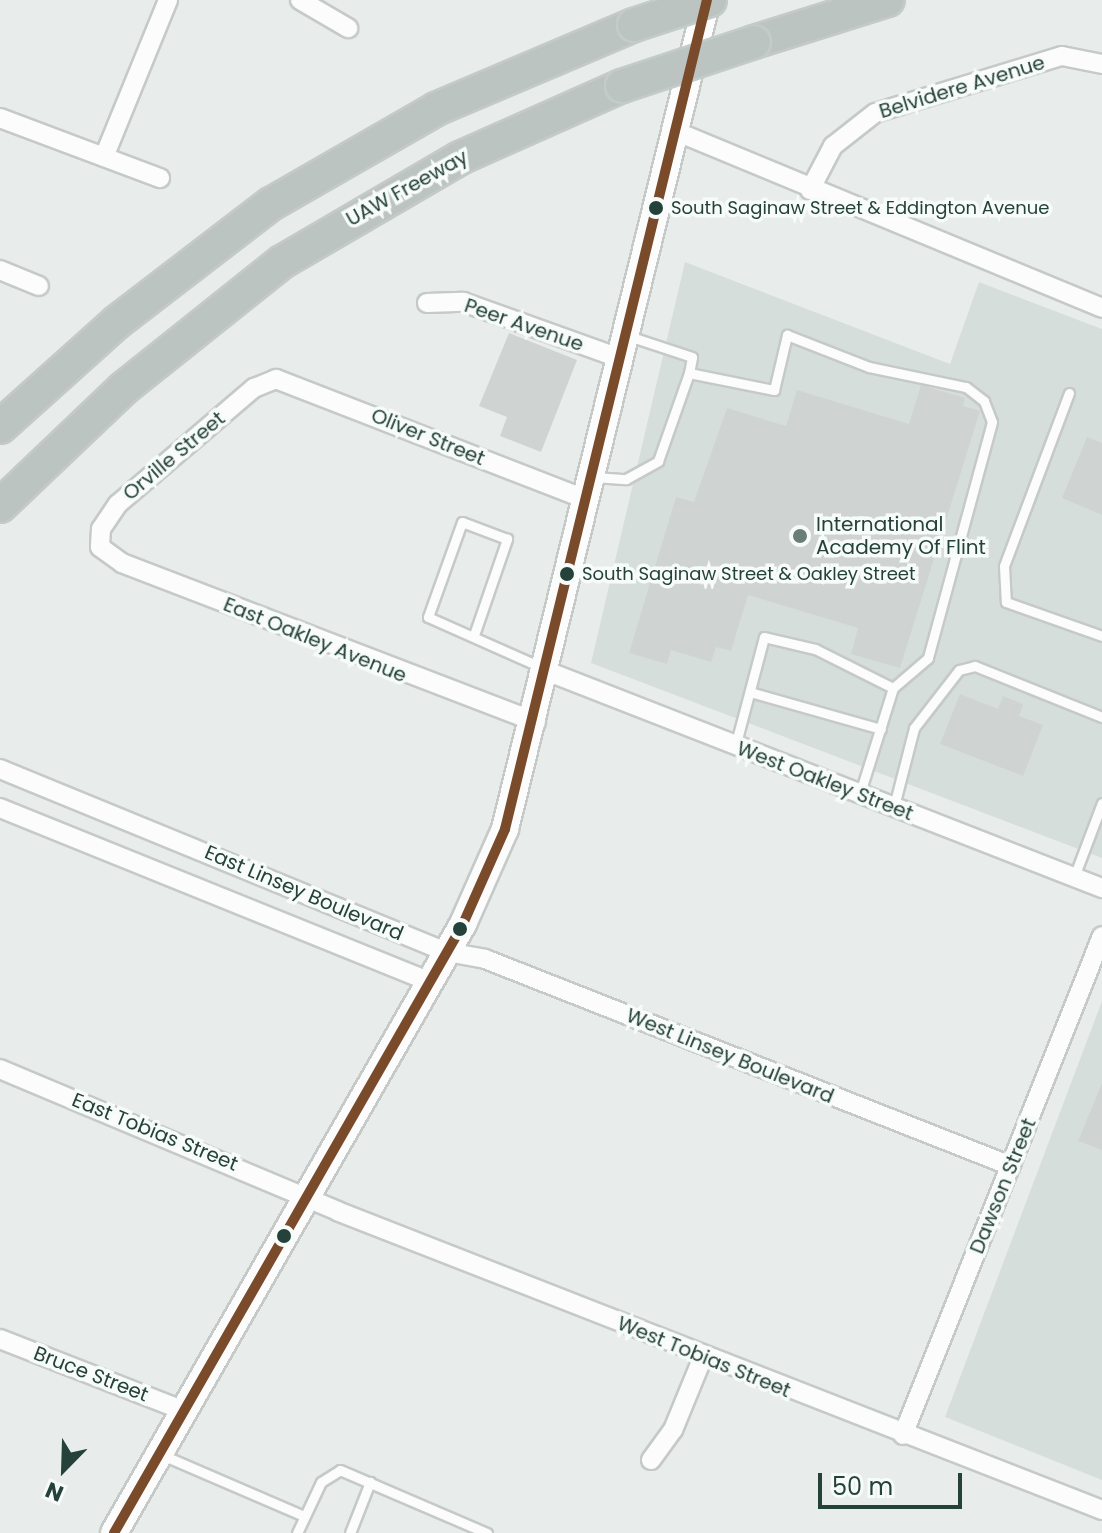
<!DOCTYPE html>
<style>
body{margin:0}
#map{position:relative;width:1102px;height:1533px;overflow:hidden;background:#e8edeb;font-family:Poppins,sans-serif}
div>[style]{position:absolute}
[style*='--x']{left:calc(var(--x)*1px);top:calc(var(--y)*1px);width:calc(var(--w)*1px);rotate:calc(var(--a)*1deg)}
.built>*{inset:0;background:#d6dedb}
.building>*{inset:0;background:#cfd4d2}
.roads{filter:drop-shadow(2px 0 #c5cac8) drop-shadow(-2px 0 #c5cac8) drop-shadow(0 2px #c5cac8) drop-shadow(0 -2px #c5cac8)}
.lane>*{height:9px;margin:-4.5px;padding:0 4.5px;transform-origin:4.5px;border-radius:4.5px;background:#fcfcfc}
.street>*{height:18px;margin:-9px;padding:0 9px;transform-origin:9px;border-radius:9px;background:#fcfcfc}
.secondary>*{height:26px;margin:-13px;padding:0 13px;transform-origin:13px;border-radius:13px;background:#fcfcfc}
.highway>*{height:32px;margin:-16px;padding:0 16px;transform-origin:16px;border-radius:16px;background:#bcc4c2}
.bridges{filter:drop-shadow(2px 0 #c3ccc9) drop-shadow(-2px 0 #c3ccc9) drop-shadow(0 2px #c3ccc9) drop-shadow(0 -2px #c3ccc9)}
.highway-bridge>*{height:32px;margin:-16px;padding:0 16px;transform-origin:16px;border-radius:16px;background:#bcc4c2}
.bus-1>*{height:10px;margin:-5px;padding:0 5px;transform-origin:5px;border-radius:5px;background:#7a4b2a}
.dots>*{width:22px;height:22px;translate:-50% -50%;box-sizing:border-box;border:4px solid #f7fbf9;border-radius:50%}
span{translate:-50% -50%;white-space:nowrap;text-align:center;line-height:1.15;-webkit-text-stroke:7px #f7fbf9;paint-order:stroke}
.bus-label{font-size:18px;color:#24423a}
.left{translate:0 -50%;text-align:left}
.street-label{font-size:20px;color:#24423a}
.poi-label{font-size:20px;color:#24423a}
.north{position:absolute;left:24px;top:1429px;width:80px;height:80px;-webkit-text-stroke:6px #f7fbf9;paint-order:stroke;rotate:203deg;font-size:22px;font-weight:700;line-height:32px;text-align:center;color:#24423a}
.north::after{content:'';display:block;margin:auto;width:28px;height:36px;background:#24423a;clip-path:polygon(50% 0,100% 100%,50% 72%,0 100%)}
.scale{position:absolute;left:818px;top:1473px;width:144px;height:36px;box-sizing:border-box;border:4px solid #24423a;border-top:0;padding-left:10px;font-size:24px;line-height:28px;white-space:nowrap;color:#24423a;-webkit-text-stroke:6px #f7fbf9;paint-order:stroke}
</style>
<div id="map">
<div class="built">
<div style="clip-path:polygon(685px 262px,950px 364px,979px 282px,1102px 329px,1102px 858px,591px 663px)"></div>
<div style="clip-path:polygon(1102px 1001px,1102px 1480px,945px 1417px)"></div>
</div>
<div class="building">
<div style="clip-path:polygon(509px 333px,577px 360px,541px 452px,500px 436px,507px 417px,479px 406px)"></div>
<div style="clip-path:polygon(921px 385px,965px 398px,963px 406px,980px 411px,900px 668px,851px 654px,858px 628px,748px 595px,731px 651px,716px 647px,711px 662px,671px 650px,667px 664px,629px 653px,676px 497px,694px 502px,727px 408px,786px 426px,797px 390px,909px 424px)"></div>
<div style="clip-path:polygon(1087px 437px,1102px 443px,1102px 515px,1062px 498px)"></div>
<div style="clip-path:polygon(960px 694px,998px 709px,1003px 696px,1023px 704px,1019px 716px,1043px 725px,1023px 776px,940px 744px)"></div>
<div style="clip-path:polygon(1102px 1083px,1102px 1150px,1078px 1141px)"></div>
</div>
<div class="roads">
<div class="lane">
<div style="--x:689;--y:373;--w:87;--a:11.3"></div>
<div style="--x:774;--y:390;--w:57;--a:-76.7"></div>
<div style="--x:787;--y:335;--w:88;--a:21.3"></div>
<div style="--x:869;--y:367;--w:99;--a:11.7"></div>
<div style="--x:966;--y:387;--w:23;--a:38"></div>
<div style="--x:984;--y:401;--w:22;--a:69"></div>
<div style="--x:992;--y:422;--w:245;--a:105.2"></div>
<div style="--x:928;--y:658;--w:46;--a:139.4"></div>
<div style="--x:893;--y:688;--w:87;--a:-153.4"></div>
<div style="--x:815;--y:649;--w:52;--a:-166.8"></div>
<div style="--x:764;--y:637;--w:114;--a:104.8"></div>
<div style="--x:1069;--y:393;--w:185;--a:110.6"></div>
<div style="--x:1004;--y:566;--w:36;--a:87"></div>
<div style="--x:1006;--y:602;--w:102;--a:19.5"></div>
<div style="--x:594;--y:477;--w:32;--a:4"></div>
<div style="--x:626;--y:479;--w:37;--a:-29"></div>
<div style="--x:658;--y:461;--w:93;--a:-70.6"></div>
<div style="--x:689;--y:373;--w:16;--a:-79"></div>
<div style="--x:692;--y:357;--w:66;--a:-161.6"></div>
<div style="--x:474;--y:635;--w:102;--a:-71"></div>
<div style="--x:507;--y:539;--w:48;--a:-159.3"></div>
<div style="--x:462;--y:522;--w:101;--a:109.7"></div>
<div style="--x:428;--y:617;--w:126;--a:23.9"></div>
<div style="--x:750;--y:692;--w:136;--a:15.8"></div>
<div style="--x:860;--y:793;--w:110;--a:-72.6"></div>
<div style="--x:894;--y:806;--w:81;--a:-75.6"></div>
<div style="--x:914;--y:728;--w:73;--a:-52.2"></div>
<div style="--x:959;--y:670;--w:16;--a:-14"></div>
<div style="--x:975;--y:666;--w:137;--a:21.9"></div>
<div style="--x:1074;--y:877;--w:79;--a:-69.3"></div>
<div style="--x:160;--y:1454;--w:157;--a:23.3"></div>
<div style="--x:297;--y:1533;--w:56;--a:-64.8"></div>
<div style="--x:321;--y:1482;--w:22;--a:-32"></div>
<div style="--x:340;--y:1470;--w:160;--a:23.2"></div>
<div style="--x:350;--y:1533;--w:55;--a:-68.6"></div>
</div>
<div class="street">
<div style="--x:300;--y:0;--w:56;--a:30.3"></div>
<div style="--x:0;--y:118;--w:171;--a:20.6"></div>
<div style="--x:675;--y:131;--w:462;--a:22.5"></div>
<div style="--x:104;--y:157;--w:170;--a:-67.8"></div>
<div style="--x:810;--y:190;--w:50;--a:-62.4"></div>
<div style="--x:833;--y:146;--w:53;--a:-38.2"></div>
<div style="--x:875;--y:113;--w:195;--a:-17"></div>
<div style="--x:1062;--y:56;--w:41;--a:11.3"></div>
<div style="--x:0;--y:270;--w:42;--a:22.3"></div>
<div style="--x:427;--y:303;--w:36;--a:-2"></div>
<div style="--x:463;--y:302;--w:166;--a:19.7"></div>
<div style="--x:549;--y:672;--w:594;--a:21.34"></div>
<div style="--x:536;--y:722;--w:443;--a:-159"></div>
<div style="--x:122;--y:563;--w:27;--a:-144"></div>
<div style="--x:100;--y:547;--w:18;--a:-87"></div>
<div style="--x:101;--y:529;--w:30;--a:-56"></div>
<div style="--x:118;--y:504;--w:179;--a:-40.5"></div>
<div style="--x:254;--y:388;--w:24;--a:-22"></div>
<div style="--x:276;--y:379;--w:332;--a:21.2"></div>
<div style="--x:0;--y:769;--w:483;--a:22.3"></div>
<div style="--x:447;--y:952;--w:39;--a:10"></div>
<div style="--x:485;--y:959;--w:565;--a:21.48"></div>
<div style="--x:0;--y:808;--w:464;--a:22"></div>
<div style="--x:0;--y:1069;--w:366;--a:22.8"></div>
<div style="--x:337;--y:1211;--w:821;--a:21.35"></div>
<div style="--x:0;--y:1339;--w:195;--a:21.3"></div>
<div style="--x:903;--y:1435;--w:537;--a:-68.26"></div>
<div style="--x:651;--y:1460;--w:37;--a:-54"></div>
<div style="--x:673;--y:1430;--w:79;--a:-67.7"></div>
</div>
<div class="secondary">
<div style="--x:114;--y:1533;--w:702;--a:-60.18"></div>
<div style="--x:463;--y:924;--w:104;--a:-66.1"></div>
<div style="--x:505;--y:829;--w:853;--a:-76.31"></div>
</div>
<div class="highway">
<div style="--x:754;--y:42;--w:140;--a:-17.4"></div>
<div style="--x:0;--y:427;--w:157;--a:-41.9"></div>
<div style="--x:117;--y:322;--w:194;--a:-37.5"></div>
<div style="--x:271;--y:204;--w:190;--a:-29.9"></div>
<div style="--x:436;--y:109;--w:215;--a:-23"></div>
<div style="--x:0;--y:506;--w:171;--a:-43.6"></div>
<div style="--x:124;--y:388;--w:202;--a:-38.6"></div>
<div style="--x:282;--y:262;--w:206;--a:-30.3"></div>
<div style="--x:460;--y:158;--w:177;--a:-24"></div>
</div>
</div>
<div class="bridges">
<div class="highway-bridge">
<div style="--x:634;--y:25;--w:80;--a:-18.2"></div>
<div style="--x:622;--y:86;--w:139;--a:-18.4"></div>
</div>
</div>
<div class="bus-1">
<div style="--x:114;--y:1533;--w:702;--a:-60.18"></div>
<div style="--x:463;--y:924;--w:104;--a:-66.1"></div>
<div style="--x:505;--y:829;--w:853;--a:-76.31"></div>
</div>
<div class="dots">
<div style="left:656px;top:208px;background:#24423a"></div>
<div style="left:800px;top:536px;background:#697e78"></div>
<div style="left:567px;top:574px;background:#24423a"></div>
<div style="left:460px;top:929px;background:#24423a"></div>
<div style="left:284px;top:1236px;background:#24423a"></div>
</div>
<div class="bus-label">
<span class="left" style="left:671px;top:208px">South Saginaw Street &amp; Eddington Avenue</span>
<span class="left" style="left:582px;top:574px">South Saginaw Street &amp; Oakley Street</span>
</div>
<div class="street-label">
<span style="left:962px;top:87px;rotate:-17deg">Belvidere Avenue</span>
<span style="left:407px;top:188px;rotate:-29deg">UAW Freeway</span>
<span style="left:524px;top:325px;rotate:19deg">Peer Avenue</span>
<span style="left:428px;top:437px;rotate:22deg">Oliver Street</span>
<span style="left:174px;top:456px;rotate:-40deg">Orville Street</span>
<span style="left:315px;top:640px;rotate:22deg">East Oakley Avenue</span>
<span style="left:825px;top:781px;rotate:21deg">West Oakley Street</span>
<span style="left:304px;top:893px;rotate:23deg">East Linsey Boulevard</span>
<span style="left:730px;top:1056px;rotate:22deg">West Linsey Boulevard</span>
<span style="left:155px;top:1132px;rotate:22deg">East Tobias Street</span>
<span style="left:1003px;top:1186px;rotate:-68deg">Dawson Street</span>
<span style="left:704px;top:1357px;rotate:22deg">West Tobias Street</span>
<span style="left:91px;top:1374px;rotate:21deg">Bruce Street</span>
</div>
<div class="poi-label">
<span class="left" style="left:816px;top:536px">International<br>Academy Of Flint</span>
</div>
<div class="north">N</div>
<div class="scale">50 m</div>
</div>
